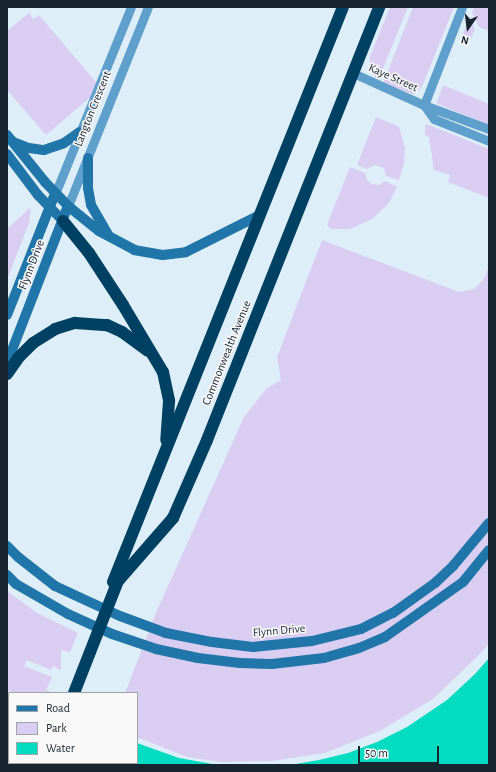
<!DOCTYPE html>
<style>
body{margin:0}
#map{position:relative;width:496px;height:772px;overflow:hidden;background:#deeef9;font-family:"Alegreya Sans",sans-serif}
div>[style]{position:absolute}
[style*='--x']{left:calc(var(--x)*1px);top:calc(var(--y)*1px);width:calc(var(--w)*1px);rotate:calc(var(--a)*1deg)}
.green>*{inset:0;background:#d9cdf2}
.water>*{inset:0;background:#04dcc2}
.street>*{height:9px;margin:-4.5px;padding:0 4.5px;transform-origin:4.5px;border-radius:4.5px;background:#5f9fcb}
.secondary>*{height:10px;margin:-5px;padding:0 5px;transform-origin:5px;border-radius:5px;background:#2076a9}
.highway>*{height:12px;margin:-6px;padding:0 6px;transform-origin:6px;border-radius:6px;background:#004062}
span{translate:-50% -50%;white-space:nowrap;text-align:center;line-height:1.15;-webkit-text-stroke:3px #f8f8f8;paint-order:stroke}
.street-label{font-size:12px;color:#162530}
.frame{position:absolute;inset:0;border:8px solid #162530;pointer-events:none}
.legend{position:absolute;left:8px;top:692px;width:130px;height:72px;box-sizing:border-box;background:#f8f8f8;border:1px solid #9ea4a8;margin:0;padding:5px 7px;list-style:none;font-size:12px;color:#162530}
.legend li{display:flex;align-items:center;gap:8px;height:20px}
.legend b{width:20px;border:1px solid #9ea4a8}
.north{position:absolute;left:448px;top:8px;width:40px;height:40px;-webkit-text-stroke:3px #f8f8f8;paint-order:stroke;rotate:194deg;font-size:11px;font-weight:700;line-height:16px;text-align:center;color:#162530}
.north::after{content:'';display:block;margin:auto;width:14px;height:18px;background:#162530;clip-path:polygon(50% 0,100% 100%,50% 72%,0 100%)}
.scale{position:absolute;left:358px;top:746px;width:81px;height:18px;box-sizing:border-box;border:2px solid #162530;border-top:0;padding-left:5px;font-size:12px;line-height:14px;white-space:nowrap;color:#162530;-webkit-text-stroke:3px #f8f8f8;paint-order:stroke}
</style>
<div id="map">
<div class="green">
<div style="clip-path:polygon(390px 7px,408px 7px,378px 81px,370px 70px,370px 57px)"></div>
<div style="clip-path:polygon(413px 7px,454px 7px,422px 87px,418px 91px,412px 94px,384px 84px,384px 81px)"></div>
<div style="clip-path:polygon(474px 7px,489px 7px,489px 31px,479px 27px,472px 13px)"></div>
<div style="clip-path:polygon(29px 13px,34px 19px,39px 15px,101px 88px,46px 135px,7px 90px,7px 31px)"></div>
<div style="clip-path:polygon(469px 17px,475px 29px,470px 40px,463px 34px)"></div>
<div style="clip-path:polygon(443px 85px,489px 104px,489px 125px,438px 104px,437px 102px)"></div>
<div style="clip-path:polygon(376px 117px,399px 127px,405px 148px,404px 163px,399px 180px,386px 176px,384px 168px,381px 167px,374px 165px,367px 169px,357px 165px)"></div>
<div style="clip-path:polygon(425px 125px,429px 125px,489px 149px,489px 198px,448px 182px,450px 175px,434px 170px,429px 137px,425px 135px)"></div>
<div style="clip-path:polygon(350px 167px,365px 173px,367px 180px,372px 184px,379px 185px,385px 181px,397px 187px,389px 203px,372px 219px,350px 229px,331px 229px,327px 225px)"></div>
<div style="clip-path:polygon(31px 207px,29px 223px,7px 280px,7px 229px)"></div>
<div style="clip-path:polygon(322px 240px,459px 292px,474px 289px,484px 279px,489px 266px,489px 643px,482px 652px,433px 699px,380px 731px,325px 753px,272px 761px,221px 762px,187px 757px,137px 737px,137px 693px,125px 693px,155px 615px,244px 417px,266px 389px,281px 380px,277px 357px)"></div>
<div style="clip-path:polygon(7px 591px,37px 613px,78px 633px,70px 652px,61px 650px,61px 670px,53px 666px,51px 670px,27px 660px,24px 666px,52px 677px,46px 690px,53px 693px,13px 693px,7px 690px)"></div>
</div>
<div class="water">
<div style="clip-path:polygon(489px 658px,489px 765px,290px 765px,319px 760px,348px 753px,377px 742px,407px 727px,447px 700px,475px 674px)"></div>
<div style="clip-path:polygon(7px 692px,9px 693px,9px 763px,137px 763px,137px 743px,179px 758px,218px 765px,7px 765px)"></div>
</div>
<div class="street">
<div style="--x:353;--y:73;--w:78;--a:24.3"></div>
<div style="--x:424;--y:105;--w:69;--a:20.3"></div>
<div style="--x:424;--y:105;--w:105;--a:-68.8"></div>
<div style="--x:424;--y:105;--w:17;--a:54"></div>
<div style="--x:434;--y:119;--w:59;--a:21.8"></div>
<div style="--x:55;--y:194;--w:202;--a:-67.9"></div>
<div style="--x:68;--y:206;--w:214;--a:-68.1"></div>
</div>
<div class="secondary">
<div style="--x:7;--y:135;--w:60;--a:51"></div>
<div style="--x:45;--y:182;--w:33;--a:46"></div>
<div style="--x:68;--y:206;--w:40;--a:39"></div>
<div style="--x:99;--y:231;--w:40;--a:28"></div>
<div style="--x:134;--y:250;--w:29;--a:10"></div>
<div style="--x:163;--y:255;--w:23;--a:-7"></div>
<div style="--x:186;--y:252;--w:83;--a:-26.6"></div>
<div style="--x:13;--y:142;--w:17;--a:21"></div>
<div style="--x:29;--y:148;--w:15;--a:8"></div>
<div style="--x:44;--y:150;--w:21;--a:-19"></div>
<div style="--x:64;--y:143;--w:19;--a:-35"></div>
<div style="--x:7;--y:154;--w:51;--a:52.9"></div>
<div style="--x:38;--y:195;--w:36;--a:46"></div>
<div style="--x:88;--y:158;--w:30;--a:90"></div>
<div style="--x:88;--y:188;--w:17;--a:80"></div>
<div style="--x:91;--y:205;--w:34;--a:60"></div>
<div style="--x:7;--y:315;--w:130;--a:-68.4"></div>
<div style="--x:7;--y:363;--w:168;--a:-68.8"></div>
<div style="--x:7;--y:546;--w:16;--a:45"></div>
<div style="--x:18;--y:557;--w:47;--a:38.1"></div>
<div style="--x:55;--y:586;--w:72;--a:24.8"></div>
<div style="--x:120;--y:616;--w:49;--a:20.3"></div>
<div style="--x:166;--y:633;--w:47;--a:11.1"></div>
<div style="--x:212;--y:642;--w:41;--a:7"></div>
<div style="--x:253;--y:647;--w:59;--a:-5.8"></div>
<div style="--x:312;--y:641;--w:50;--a:-13.8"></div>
<div style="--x:361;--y:629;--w:36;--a:-27"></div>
<div style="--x:393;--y:613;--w:52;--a:-35.5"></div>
<div style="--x:435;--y:583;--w:25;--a:-43"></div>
<div style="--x:453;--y:566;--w:56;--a:-50.1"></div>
<div style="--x:7;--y:575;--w:13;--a:45"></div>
<div style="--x:16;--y:584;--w:60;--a:30"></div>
<div style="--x:68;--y:614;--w:48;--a:24.4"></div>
<div style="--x:112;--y:634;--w:46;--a:18.8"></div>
<div style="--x:156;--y:649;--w:43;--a:12.1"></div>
<div style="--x:198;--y:658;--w:42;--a:6.8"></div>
<div style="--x:240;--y:663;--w:32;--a:2"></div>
<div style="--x:272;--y:664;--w:52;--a:-6.6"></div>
<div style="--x:324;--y:658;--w:36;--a:-16"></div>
<div style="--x:359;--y:648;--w:28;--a:-23"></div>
<div style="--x:385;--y:637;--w:95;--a:-35.2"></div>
<div style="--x:463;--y:582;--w:41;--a:-50.9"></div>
</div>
<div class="highway">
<div style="--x:63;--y:221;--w:41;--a:50.9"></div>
<div style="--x:89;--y:253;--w:62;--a:56.8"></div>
<div style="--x:123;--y:305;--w:78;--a:59.2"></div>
<div style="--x:163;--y:372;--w:30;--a:78"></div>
<div style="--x:169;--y:401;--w:39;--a:94"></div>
<div style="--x:7;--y:374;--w:19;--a:-55"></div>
<div style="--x:18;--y:358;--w:21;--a:-45"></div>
<div style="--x:33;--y:343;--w:26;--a:-32"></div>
<div style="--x:55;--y:329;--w:21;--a:-17"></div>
<div style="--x:75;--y:323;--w:32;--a:4"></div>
<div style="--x:107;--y:325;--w:17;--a:25"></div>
<div style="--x:122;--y:332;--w:32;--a:36"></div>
<div style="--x:113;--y:582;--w:619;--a:-68.2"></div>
<div style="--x:74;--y:693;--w:120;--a:-68.6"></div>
<div style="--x:118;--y:581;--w:84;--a:-48.9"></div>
<div style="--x:173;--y:518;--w:85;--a:-66.4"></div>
<div style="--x:207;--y:440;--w:466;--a:-68.3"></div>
<div style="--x:46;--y:765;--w:2;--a:-63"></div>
</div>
<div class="street-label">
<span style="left:393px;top:78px;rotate:24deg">Kaye Street</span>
<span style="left:93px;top:109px;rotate:-68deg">Langton Crescent</span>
<span style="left:32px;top:265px;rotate:-69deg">Flynn Drive</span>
<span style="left:227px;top:353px;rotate:-68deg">Commonwealth Avenue</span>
<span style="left:279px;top:631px;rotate:-5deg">Flynn Drive</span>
</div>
<div class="frame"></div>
<ul class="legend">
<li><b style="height:5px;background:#2076a9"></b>Road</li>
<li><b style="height:11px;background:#d9cdf2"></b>Park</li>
<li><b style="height:11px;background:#04dcc2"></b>Water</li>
</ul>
<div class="north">N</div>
<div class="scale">50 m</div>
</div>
